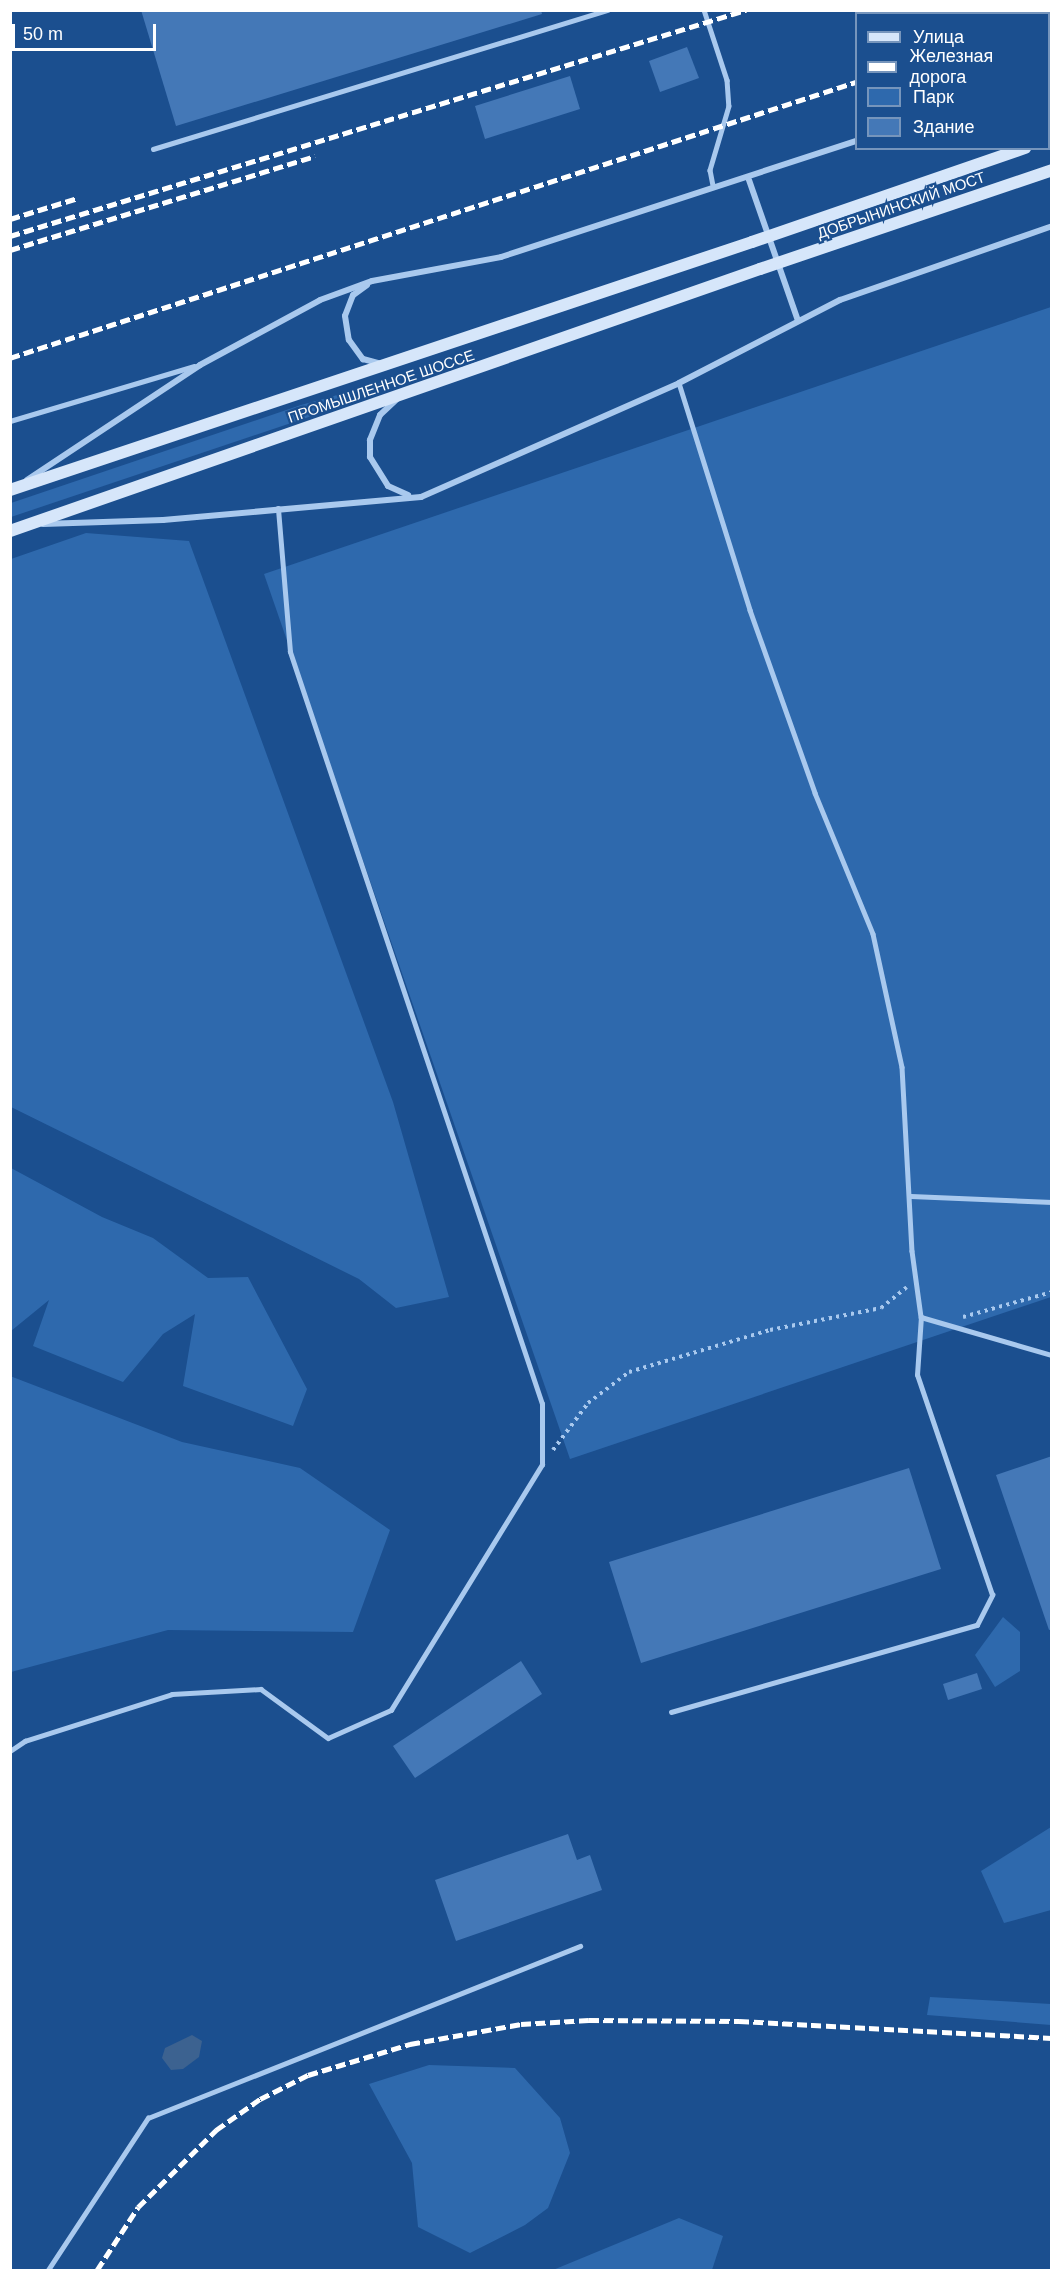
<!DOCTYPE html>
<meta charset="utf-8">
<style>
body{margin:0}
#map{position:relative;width:1062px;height:2281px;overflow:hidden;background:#1b4f8f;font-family:Helvetica,sans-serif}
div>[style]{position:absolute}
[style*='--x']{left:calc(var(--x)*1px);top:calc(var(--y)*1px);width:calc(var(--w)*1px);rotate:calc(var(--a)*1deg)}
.green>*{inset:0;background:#2e69ad}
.water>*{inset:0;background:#3c6290}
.building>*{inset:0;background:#4478b7}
.path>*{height:4px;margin-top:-2px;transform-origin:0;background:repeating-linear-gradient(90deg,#a9c9ee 0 3px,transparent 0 7.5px)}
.service>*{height:4.5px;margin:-2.25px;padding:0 2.25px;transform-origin:2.25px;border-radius:2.25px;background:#a9c9ee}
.minor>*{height:6px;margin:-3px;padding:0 3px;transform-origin:3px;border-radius:3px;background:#a9c9ee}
.secondary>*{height:12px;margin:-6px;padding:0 6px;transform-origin:6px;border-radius:6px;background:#d6e6fa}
.rail>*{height:4.5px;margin-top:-2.25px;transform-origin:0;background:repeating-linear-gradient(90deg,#fff 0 10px,transparent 0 14.5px)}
.secondary-bridge>*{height:12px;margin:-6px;padding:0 6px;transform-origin:6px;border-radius:6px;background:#d6e6fa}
span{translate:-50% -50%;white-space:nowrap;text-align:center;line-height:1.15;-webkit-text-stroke:4.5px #1b4f8f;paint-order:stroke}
.street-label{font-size:15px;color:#fff}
.frame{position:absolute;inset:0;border:12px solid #fff;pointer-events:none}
.legend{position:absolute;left:855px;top:12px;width:195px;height:138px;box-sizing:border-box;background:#1b4f8f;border:2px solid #7695bc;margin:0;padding:8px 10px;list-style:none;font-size:18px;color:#fff}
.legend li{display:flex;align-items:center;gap:12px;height:30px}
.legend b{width:30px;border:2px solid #7695bc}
.scale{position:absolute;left:12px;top:24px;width:144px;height:27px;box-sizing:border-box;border:3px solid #fff;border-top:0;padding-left:8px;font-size:18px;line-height:21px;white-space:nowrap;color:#fff;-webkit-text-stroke:4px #1b4f8f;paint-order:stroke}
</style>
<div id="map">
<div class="green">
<div style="clip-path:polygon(1051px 307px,1051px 1297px,570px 1459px,264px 574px)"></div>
<div style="clip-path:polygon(406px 376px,306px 418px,11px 517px,11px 503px,301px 405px)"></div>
<div style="clip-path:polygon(86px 533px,189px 541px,393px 1102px,449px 1297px,396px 1308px,359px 1279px,11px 1107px,11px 559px)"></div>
<div style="clip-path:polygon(11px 1168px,102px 1217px,153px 1238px,208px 1278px,248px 1277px,307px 1389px,293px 1426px,183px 1386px,195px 1314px,163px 1334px,123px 1382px,33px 1346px,49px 1300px,11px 1331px)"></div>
<div style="clip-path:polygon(10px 1376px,182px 1442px,300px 1468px,390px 1530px,353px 1632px,168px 1630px,11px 1672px)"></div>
<div style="clip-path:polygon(1003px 1617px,1020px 1632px,1020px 1671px,995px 1687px,975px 1655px)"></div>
<div style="clip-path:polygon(1051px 1827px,1051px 1910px,1004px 1923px,981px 1871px)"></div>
<div style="clip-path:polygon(930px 1997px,1051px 2004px,1051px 2025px,927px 2015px)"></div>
<div style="clip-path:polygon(429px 2065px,515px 2068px,560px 2118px,570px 2153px,548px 2208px,525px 2225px,470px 2253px,418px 2227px,412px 2163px,369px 2084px)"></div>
<div style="clip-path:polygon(679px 2218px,723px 2236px,712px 2270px,553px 2270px)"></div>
</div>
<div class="water">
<div style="clip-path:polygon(192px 2035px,202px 2041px,199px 2057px,183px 2069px,171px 2070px,162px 2058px,165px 2048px)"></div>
</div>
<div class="building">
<div style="clip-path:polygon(141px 10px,541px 10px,542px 14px,176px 126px)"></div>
<div style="clip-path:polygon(687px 47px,699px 78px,660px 92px,649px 61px)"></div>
<div style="clip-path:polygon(570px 76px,580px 109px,485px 139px,475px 106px)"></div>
<div style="clip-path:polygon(1052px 1456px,1052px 1629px,1049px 1630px,996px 1475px)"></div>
<div style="clip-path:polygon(909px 1468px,941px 1569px,641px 1663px,609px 1562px)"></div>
<div style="clip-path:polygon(521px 1661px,542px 1694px,415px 1778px,393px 1746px)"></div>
<div style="clip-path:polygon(977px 1673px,982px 1689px,948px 1700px,943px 1684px)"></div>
<div style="clip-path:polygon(568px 1834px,577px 1860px,590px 1855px,602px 1890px,456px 1941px,435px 1880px)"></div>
</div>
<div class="path">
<div style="--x:963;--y:1317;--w:92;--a:-15.7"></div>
<div style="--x:553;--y:1450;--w:59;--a:-53.3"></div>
<div style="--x:588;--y:1403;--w:51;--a:-37.1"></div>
<div style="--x:629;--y:1372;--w:147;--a:-16.6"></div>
<div style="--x:770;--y:1330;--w:113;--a:-11.2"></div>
<div style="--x:881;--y:1308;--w:33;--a:-39"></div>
</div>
<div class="service">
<div style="--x:704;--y:10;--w:74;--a:71.8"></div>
<div style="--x:727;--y:80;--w:26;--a:86"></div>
<div style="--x:729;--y:106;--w:67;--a:106.5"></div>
<div style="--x:710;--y:170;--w:16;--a:79"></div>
<div style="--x:153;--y:149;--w:475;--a:-17"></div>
<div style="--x:679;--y:383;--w:238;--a:72.6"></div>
<div style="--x:750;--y:610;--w:194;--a:70.4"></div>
<div style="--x:815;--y:793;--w:152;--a:67.6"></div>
<div style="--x:873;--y:934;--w:136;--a:77.7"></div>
<div style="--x:902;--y:1067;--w:184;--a:86.9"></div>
<div style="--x:912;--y:1251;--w:67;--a:82.2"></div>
<div style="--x:921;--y:1317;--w:136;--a:16.2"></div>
<div style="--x:10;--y:421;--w:192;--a:-16.6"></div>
<div style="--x:911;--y:1196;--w:141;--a:2.4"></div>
<div style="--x:671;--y:1712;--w:318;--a:-15.9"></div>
<div style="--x:977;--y:1625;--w:34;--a:-63"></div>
<div style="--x:992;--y:1595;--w:232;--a:-108.8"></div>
<div style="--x:917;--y:1375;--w:58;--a:-86.1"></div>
<div style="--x:10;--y:1751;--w:18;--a:-34"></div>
<div style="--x:25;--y:1741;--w:154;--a:-17.7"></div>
<div style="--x:172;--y:1694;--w:89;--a:-3.2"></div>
<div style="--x:261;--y:1689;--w:83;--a:36.2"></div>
<div style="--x:328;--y:1738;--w:69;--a:-24"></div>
<div style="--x:391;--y:1710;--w:288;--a:-58.4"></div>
<div style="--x:542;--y:1465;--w:61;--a:-90"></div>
<div style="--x:542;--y:1404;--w:793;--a:-108.53"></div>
<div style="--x:290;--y:652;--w:144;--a:-94.8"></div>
<div style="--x:48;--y:2270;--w:182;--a:-56.7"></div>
<div style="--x:148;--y:2118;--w:465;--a:-21.7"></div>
</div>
<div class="minor">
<div style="--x:1048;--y:71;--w:4;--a:-14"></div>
<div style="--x:749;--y:180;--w:149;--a:70.8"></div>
<div style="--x:367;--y:285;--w:17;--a:144"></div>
<div style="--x:353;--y:295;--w:22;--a:111"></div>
<div style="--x:345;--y:316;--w:24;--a:81"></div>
<div style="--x:349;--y:340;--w:24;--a:54"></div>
<div style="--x:363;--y:359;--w:20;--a:15"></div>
<div style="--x:397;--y:399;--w:23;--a:137"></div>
<div style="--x:380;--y:415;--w:27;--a:112"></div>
<div style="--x:370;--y:440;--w:17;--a:90"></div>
<div style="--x:370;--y:457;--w:34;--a:58"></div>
<div style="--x:388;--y:486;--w:22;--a:24"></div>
<div style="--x:27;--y:480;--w:208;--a:-33.6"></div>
<div style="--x:200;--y:365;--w:136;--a:-28.4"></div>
<div style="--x:320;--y:300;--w:55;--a:-20.1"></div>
<div style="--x:372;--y:281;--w:131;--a:-10.5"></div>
<div style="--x:501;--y:257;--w:373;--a:-18.1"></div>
<div style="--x:43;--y:524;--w:120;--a:-1.9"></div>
<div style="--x:163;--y:520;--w:259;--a:-5.1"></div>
<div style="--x:421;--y:497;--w:282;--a:-23.8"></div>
<div style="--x:679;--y:383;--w:181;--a:-27.3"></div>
<div style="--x:840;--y:300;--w:225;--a:-19.2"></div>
</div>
<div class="secondary">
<div style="--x:1048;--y:140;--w:4;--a:-14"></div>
<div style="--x:10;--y:490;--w:782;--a:-18.48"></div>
<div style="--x:10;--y:531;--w:794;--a:-19.26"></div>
</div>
<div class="rail">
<div style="--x:1048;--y:18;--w:4;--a:-14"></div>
<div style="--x:10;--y:219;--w:71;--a:-17.2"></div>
<div style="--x:10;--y:236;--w:770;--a:-17.07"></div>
<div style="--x:10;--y:250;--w:319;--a:-17.1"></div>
<div style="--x:10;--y:358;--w:890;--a:-18.07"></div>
<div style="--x:97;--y:2270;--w:75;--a:-56.9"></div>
<div style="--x:138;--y:2207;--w:110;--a:-44.6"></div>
<div style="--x:216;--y:2130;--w:54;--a:-35.2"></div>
<div style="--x:260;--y:2099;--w:54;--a:-26.6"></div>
<div style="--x:308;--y:2075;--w:107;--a:-16.9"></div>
<div style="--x:410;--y:2044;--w:113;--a:-10.2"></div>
<div style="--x:521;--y:2024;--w:68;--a:-3.4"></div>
<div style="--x:589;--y:2020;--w:150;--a:0.4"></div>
<div style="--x:739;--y:2021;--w:313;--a:3.1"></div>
</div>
<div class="secondary-bridge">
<div style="--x:752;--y:242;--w:289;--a:-19"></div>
<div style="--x:760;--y:269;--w:308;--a:-18.7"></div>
</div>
<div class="street-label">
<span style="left:901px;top:205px;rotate:-19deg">ДОБРЫНИНСКИЙ МОСТ</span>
<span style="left:381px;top:386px;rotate:-19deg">ПРОМЫШЛЕННОЕ ШОССЕ</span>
</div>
<div class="frame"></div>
<ul class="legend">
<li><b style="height:8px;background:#d6e6fa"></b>Улица</li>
<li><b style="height:8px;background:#fff"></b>Железная дорога</li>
<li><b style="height:16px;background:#2e69ad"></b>Парк</li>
<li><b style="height:16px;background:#4478b7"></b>Здание</li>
</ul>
<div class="scale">50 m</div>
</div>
